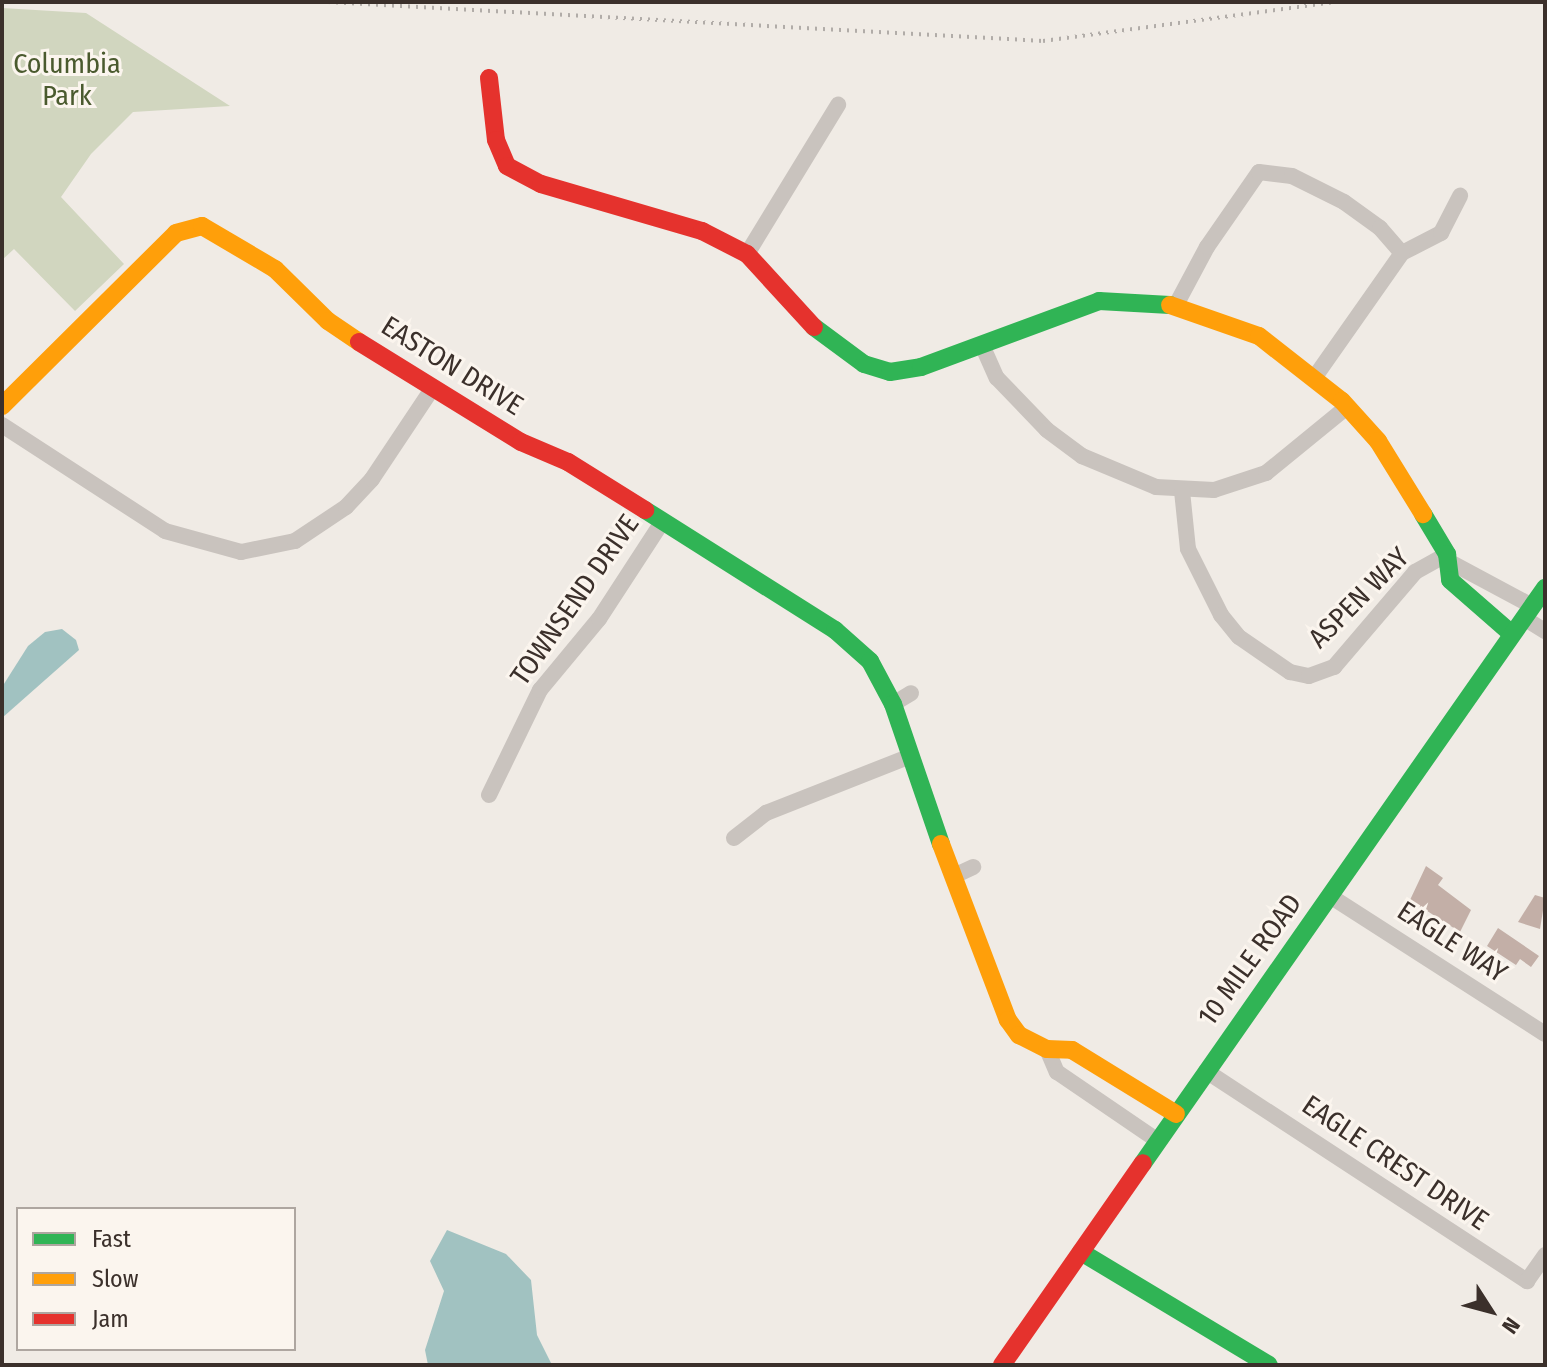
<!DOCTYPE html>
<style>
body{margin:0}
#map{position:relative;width:1547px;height:1367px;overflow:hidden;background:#f0ebe5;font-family:"Fira Sans Condensed",sans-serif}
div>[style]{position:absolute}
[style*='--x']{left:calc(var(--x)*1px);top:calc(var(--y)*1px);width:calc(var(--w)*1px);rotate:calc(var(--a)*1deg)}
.green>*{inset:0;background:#d1d6bf}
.water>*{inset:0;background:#a1c2c1}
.building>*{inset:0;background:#c3afa7}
.street>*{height:16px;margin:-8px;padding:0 8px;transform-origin:8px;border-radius:8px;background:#c9c3be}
.fast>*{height:18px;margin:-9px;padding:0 9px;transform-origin:9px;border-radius:9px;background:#30b455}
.slow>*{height:18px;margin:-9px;padding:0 9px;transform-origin:9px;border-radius:9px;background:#ff9f0a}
.jam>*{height:18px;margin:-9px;padding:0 9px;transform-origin:9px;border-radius:9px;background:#e5322d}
.rail>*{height:4px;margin-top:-2px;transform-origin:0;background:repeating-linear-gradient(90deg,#b1aca8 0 2px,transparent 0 8px)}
span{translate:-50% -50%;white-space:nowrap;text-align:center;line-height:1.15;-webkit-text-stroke:6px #fbf5ee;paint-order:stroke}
.park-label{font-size:28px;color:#4a5a2e}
.street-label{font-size:28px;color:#3b302b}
.frame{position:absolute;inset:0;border:4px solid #3b302b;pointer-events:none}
.legend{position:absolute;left:16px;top:1207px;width:280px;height:144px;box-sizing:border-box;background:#fbf5ee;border:2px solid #aea6a0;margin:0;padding:10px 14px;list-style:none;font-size:24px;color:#3b302b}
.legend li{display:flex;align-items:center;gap:16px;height:40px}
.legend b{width:40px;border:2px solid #aea6a0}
.north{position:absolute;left:1451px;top:1271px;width:80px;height:80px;-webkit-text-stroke:6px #fbf5ee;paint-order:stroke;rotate:126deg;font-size:22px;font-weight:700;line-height:32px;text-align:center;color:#3b302b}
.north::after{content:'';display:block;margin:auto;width:28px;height:36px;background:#3b302b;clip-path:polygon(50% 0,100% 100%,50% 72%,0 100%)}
</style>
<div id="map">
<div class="green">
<div style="clip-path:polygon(2px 8px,86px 13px,230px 106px,133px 112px,91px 154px,61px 197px,124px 264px,75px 311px,14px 249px,2px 260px)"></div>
</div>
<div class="water">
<div style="clip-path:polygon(62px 629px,76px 640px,79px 650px,2px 718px,2px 687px,28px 646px,45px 632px)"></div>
<div style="clip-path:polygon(447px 1230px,506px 1254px,531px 1280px,537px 1335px,552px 1365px,428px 1365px,425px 1350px,444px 1291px,430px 1261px)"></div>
</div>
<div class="building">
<div style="clip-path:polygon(1426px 866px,1443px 878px,1438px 885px,1471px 910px,1460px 932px,1410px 900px)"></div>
<div style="clip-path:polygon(1535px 895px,1545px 898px,1540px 929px,1518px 922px)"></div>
<div style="clip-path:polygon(1498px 928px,1539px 956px,1531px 967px,1520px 959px,1516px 965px,1487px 946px)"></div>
</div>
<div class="street">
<div style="--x:1402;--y:253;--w:44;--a:-27.1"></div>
<div style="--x:1441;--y:233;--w:42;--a:-62.8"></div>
<div style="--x:747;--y:254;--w:175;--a:-58.6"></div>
<div style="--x:1176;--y:305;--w:66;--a:-61.9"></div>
<div style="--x:1207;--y:247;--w:91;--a:-55.3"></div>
<div style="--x:1259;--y:172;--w:33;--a:7"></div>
<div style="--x:1292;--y:176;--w:58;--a:26.6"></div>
<div style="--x:1344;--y:202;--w:44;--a:35.8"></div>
<div style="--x:1380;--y:228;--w:33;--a:49"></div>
<div style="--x:1402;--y:253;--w:153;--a:125.1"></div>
<div style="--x:982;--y:345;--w:36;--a:66"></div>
<div style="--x:997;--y:378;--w:72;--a:46.1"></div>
<div style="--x:1047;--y:430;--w:44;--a:36.6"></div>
<div style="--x:1082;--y:456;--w:80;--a:22.7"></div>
<div style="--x:1156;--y:487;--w:58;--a:3"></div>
<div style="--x:1214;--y:490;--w:55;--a:-18.1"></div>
<div style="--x:1266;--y:473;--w:104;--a:-39.2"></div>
<div style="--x:2;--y:425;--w:194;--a:33"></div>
<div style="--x:165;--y:531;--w:79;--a:15.4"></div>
<div style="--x:241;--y:552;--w:55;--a:-11.5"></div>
<div style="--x:295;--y:541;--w:61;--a:-33.7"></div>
<div style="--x:346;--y:507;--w:38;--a:-47"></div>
<div style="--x:372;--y:479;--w:108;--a:-56.3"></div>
<div style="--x:1182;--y:491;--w:58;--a:84.1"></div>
<div style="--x:1188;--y:549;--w:74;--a:63.4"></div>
<div style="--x:1221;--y:615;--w:28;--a:51"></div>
<div style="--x:1239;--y:637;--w:62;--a:34.5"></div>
<div style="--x:1290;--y:672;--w:19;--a:12"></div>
<div style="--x:1309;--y:676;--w:27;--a:-20"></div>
<div style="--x:1334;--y:667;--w:125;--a:-49.5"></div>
<div style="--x:1415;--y:572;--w:37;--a:-29"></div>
<div style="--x:1450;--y:562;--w:93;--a:28.2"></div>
<div style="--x:1524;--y:618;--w:25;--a:32"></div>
<div style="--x:893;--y:704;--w:21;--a:-31"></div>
<div style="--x:489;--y:795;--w:117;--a:-64.1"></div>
<div style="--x:540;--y:690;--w:92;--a:-50.3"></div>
<div style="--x:599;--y:619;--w:117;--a:-56.9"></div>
<div style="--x:734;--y:838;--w:41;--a:-38"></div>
<div style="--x:766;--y:813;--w:153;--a:-21.5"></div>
<div style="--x:956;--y:875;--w:19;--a:-25"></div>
<div style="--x:1330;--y:896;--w:255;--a:32.7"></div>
<div style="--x:1047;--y:1049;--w:25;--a:67"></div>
<div style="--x:1057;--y:1072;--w:122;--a:34.3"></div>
<div style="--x:1206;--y:1071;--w:384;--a:33.2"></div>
<div style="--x:1527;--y:1281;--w:32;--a:-55"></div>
</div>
<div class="fast">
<div style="--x:814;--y:327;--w:62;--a:36.5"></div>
<div style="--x:864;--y:364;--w:27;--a:17"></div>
<div style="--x:890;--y:372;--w:31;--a:-9"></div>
<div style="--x:921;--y:367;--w:190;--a:-20.3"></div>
<div style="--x:1099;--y:301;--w:71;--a:3.2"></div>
<div style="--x:645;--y:510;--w:225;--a:32.3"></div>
<div style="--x:835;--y:630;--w:47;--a:41.5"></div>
<div style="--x:870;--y:661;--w:49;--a:61.9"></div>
<div style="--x:893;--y:704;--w:148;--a:71.1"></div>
<div style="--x:1423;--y:514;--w:47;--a:59"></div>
<div style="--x:1447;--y:554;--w:26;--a:83"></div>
<div style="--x:1450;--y:580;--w:82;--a:41.1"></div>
<div style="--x:1143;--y:1163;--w:702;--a:-55.04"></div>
<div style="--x:1081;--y:1252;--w:219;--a:31"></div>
</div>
<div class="slow">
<div style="--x:1170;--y:305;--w:94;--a:19.2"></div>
<div style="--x:1259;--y:336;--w:105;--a:38.1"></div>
<div style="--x:1342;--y:401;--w:54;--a:48"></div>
<div style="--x:1378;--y:441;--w:86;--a:58.3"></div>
<div style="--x:2;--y:406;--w:245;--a:-44.8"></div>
<div style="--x:176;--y:233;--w:27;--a:-15"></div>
<div style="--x:202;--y:226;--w:85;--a:30.5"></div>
<div style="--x:275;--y:269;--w:74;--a:44.5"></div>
<div style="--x:328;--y:321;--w:37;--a:34"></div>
<div style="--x:941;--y:844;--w:188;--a:69.2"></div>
<div style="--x:1008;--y:1020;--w:19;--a:54"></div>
<div style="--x:1019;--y:1035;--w:31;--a:27"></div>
<div style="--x:1047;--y:1049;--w:25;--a:2"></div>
<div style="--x:1072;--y:1050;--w:122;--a:31.6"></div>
</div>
<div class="jam">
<div style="--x:489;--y:78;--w:62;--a:83.6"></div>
<div style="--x:496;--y:140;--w:28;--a:67"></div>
<div style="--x:507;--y:166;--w:38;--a:28"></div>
<div style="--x:541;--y:184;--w:168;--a:16.3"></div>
<div style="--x:702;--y:231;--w:51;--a:27.1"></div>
<div style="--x:747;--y:254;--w:99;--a:47.5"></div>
<div style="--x:359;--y:342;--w:190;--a:31.7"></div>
<div style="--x:521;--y:442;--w:51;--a:23.1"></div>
<div style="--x:568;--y:462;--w:91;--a:31.9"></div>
<div style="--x:1002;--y:1365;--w:246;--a:-55.1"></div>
</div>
<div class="rail">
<div style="--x:328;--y:2;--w:716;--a:3.12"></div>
<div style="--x:1043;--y:41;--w:294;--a:-7.6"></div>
</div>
<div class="park-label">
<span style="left:67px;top:80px">Columbia<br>Park</span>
</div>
<div class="street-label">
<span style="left:452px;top:366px;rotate:32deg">EASTON DRIVE</span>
<span style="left:1359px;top:598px;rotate:-45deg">ASPEN WAY</span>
<span style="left:575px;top:600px;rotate:-55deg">TOWNSEND DRIVE</span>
<span style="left:1452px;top:942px;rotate:33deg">EAGLE WAY</span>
<span style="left:1250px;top:960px;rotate:-54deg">10 MILE ROAD</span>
<span style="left:1395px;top:1163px;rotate:34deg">EAGLE CREST DRIVE</span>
</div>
<div class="frame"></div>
<ul class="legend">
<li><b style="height:10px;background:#30b455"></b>Fast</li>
<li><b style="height:10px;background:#ff9f0a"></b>Slow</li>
<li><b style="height:10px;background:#e5322d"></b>Jam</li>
</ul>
<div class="north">N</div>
</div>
